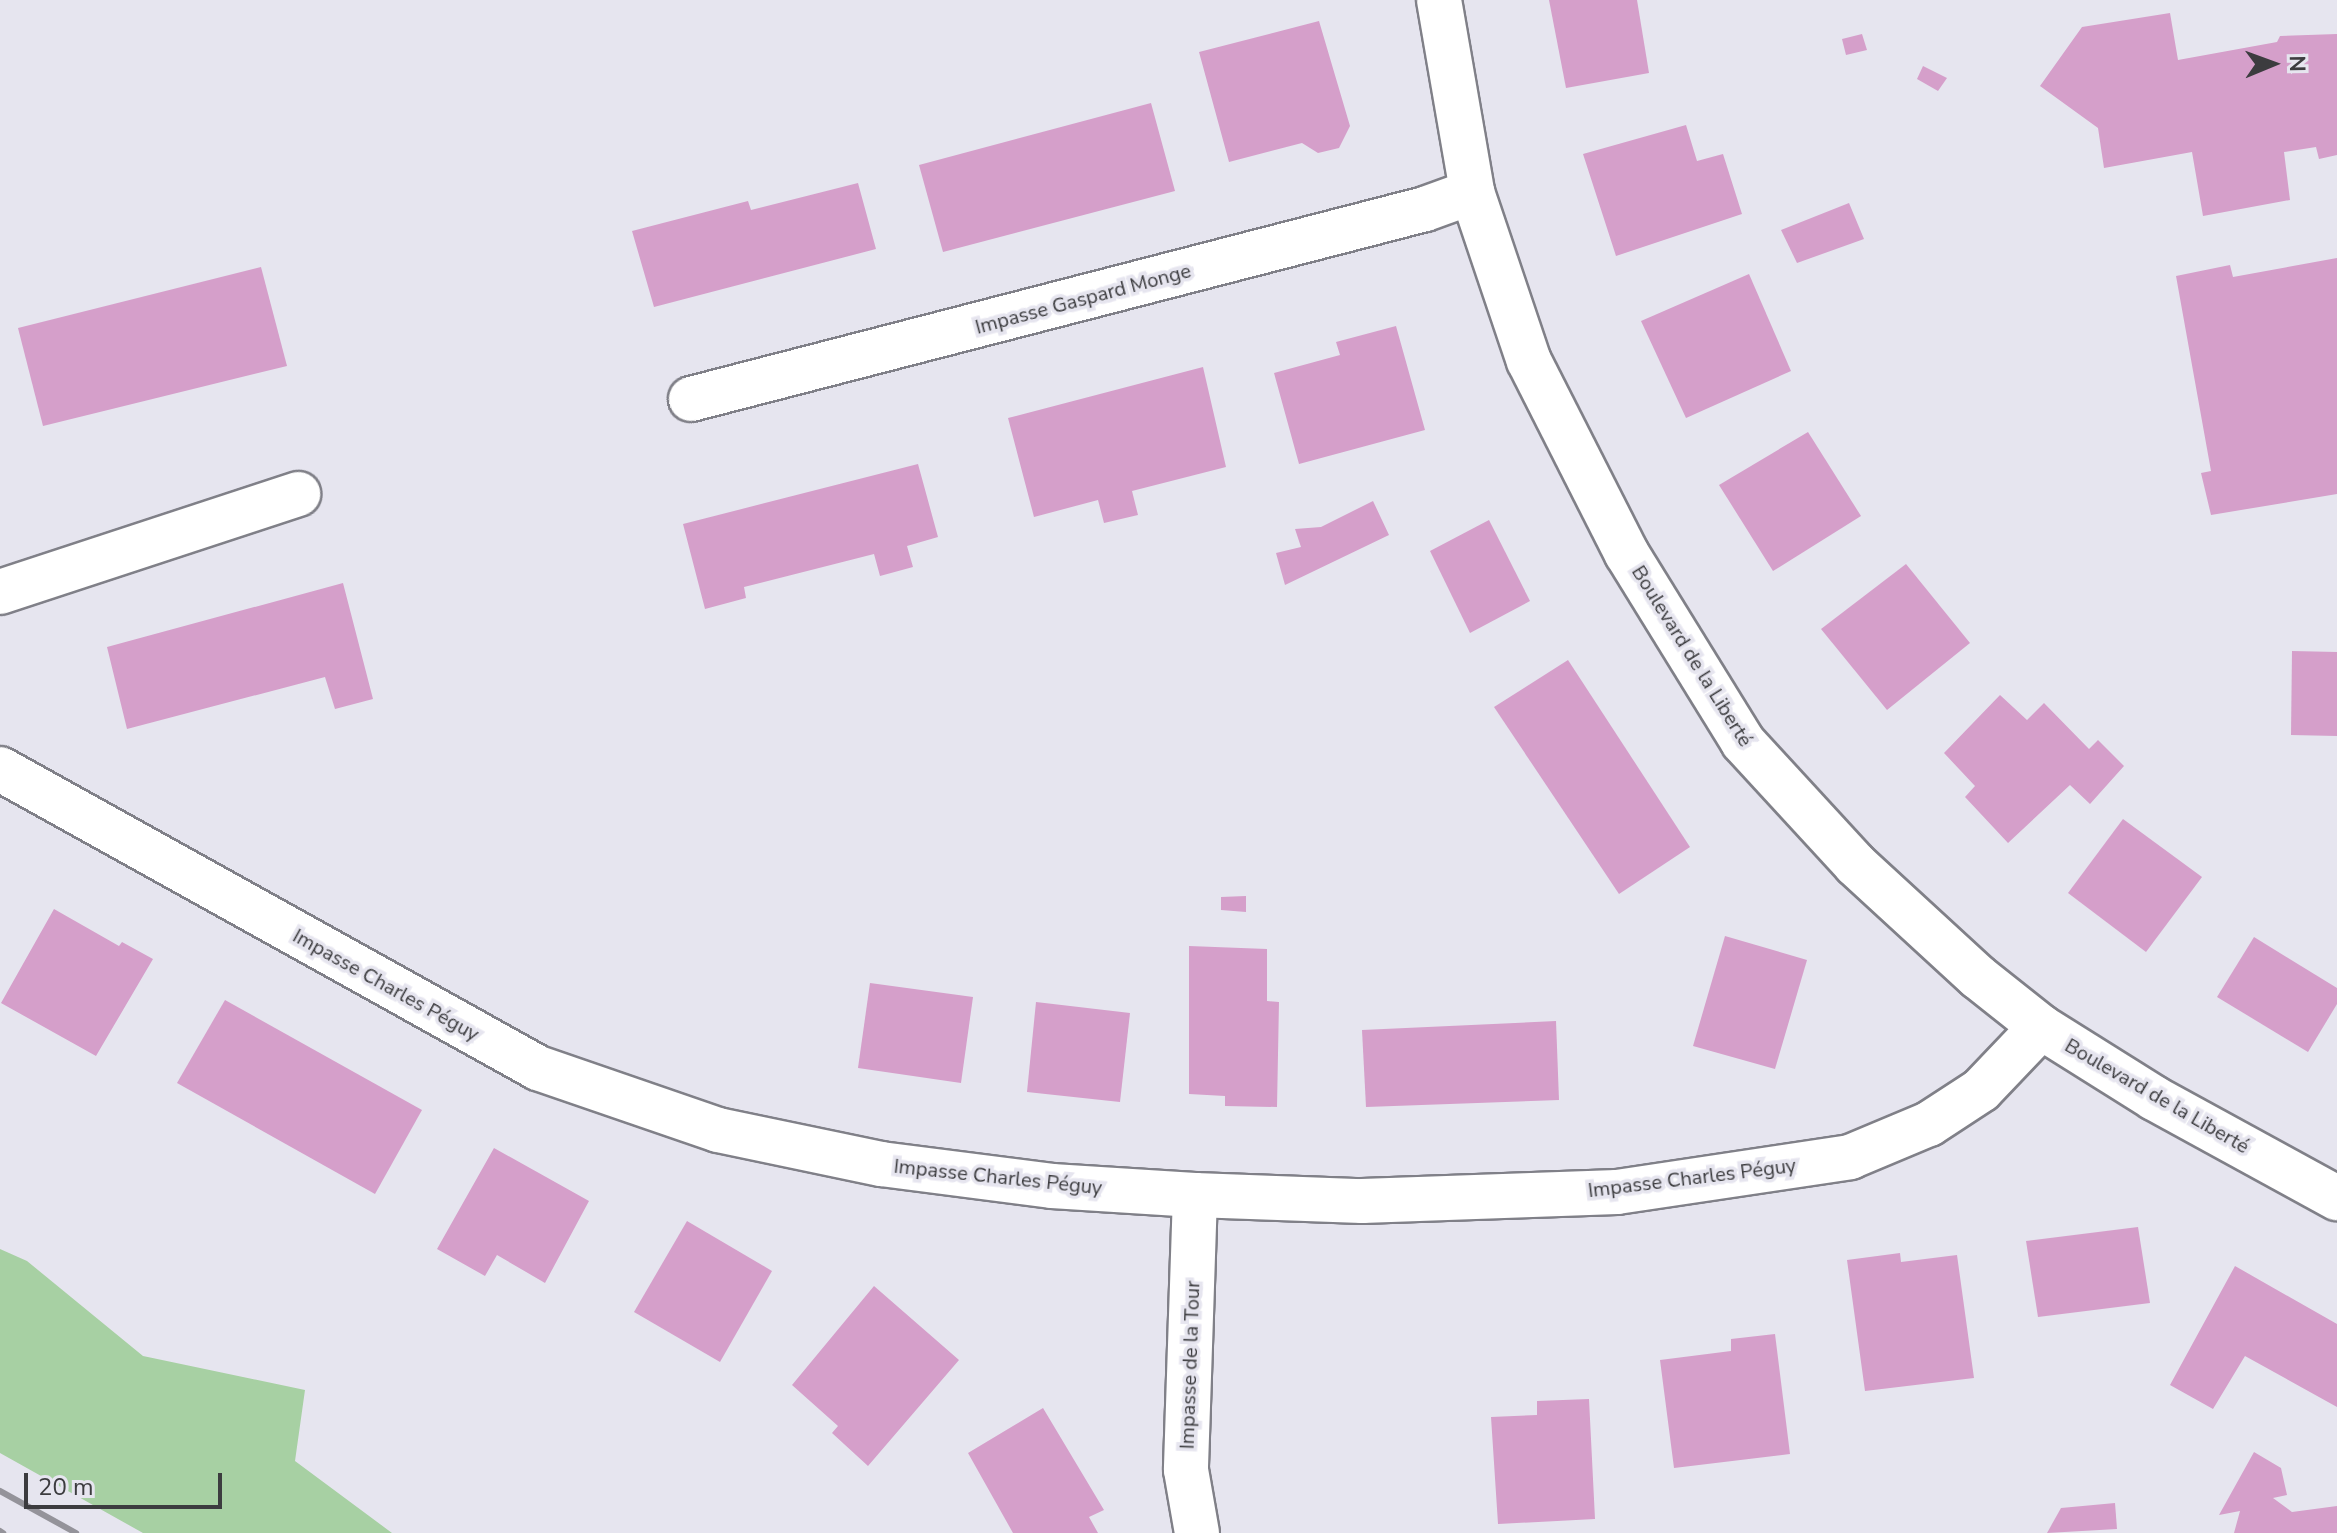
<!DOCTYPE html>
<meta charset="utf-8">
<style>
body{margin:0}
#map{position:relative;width:2337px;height:1533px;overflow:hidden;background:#e6e5ef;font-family:"Nunito Sans",sans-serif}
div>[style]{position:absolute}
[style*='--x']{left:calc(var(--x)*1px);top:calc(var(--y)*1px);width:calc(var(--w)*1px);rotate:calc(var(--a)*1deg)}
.green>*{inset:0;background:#a7d0a3}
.building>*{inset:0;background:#d59fca}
.roads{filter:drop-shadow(2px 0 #808088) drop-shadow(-2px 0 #808088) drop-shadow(0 2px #808088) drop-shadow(0 -2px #808088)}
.minor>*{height:44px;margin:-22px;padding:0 22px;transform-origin:22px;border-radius:22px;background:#fff}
.rail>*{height:6px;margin:-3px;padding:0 3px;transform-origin:3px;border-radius:3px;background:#94939a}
span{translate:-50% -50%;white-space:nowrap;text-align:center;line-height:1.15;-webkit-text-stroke:7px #e6e5ef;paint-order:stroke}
.street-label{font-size:20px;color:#3c3c3f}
.north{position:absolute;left:2233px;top:24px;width:80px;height:80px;-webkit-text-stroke:6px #e6e5ef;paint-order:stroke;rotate:89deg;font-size:22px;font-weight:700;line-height:32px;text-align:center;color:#3c3c3f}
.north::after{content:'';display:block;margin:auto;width:28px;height:36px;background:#3c3c3f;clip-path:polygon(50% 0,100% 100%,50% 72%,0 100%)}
.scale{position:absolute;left:24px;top:1473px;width:198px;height:36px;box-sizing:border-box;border:4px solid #3c3c3f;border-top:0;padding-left:10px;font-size:24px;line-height:28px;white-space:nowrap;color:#3c3c3f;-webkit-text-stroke:6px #e6e5ef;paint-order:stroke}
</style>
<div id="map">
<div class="green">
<div style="clip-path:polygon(0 1249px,27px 1261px,143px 1356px,305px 1390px,295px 1461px,392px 1533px,143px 1533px,0 1453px)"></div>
</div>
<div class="building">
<div style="clip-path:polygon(1549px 0,1637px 0,1649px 73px,1566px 88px)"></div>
<div style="clip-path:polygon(2170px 13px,2178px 60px,2277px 42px,2280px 36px,2337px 34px,2337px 155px,2319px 159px,2316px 147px,2284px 152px,2290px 200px,2203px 216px,2192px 152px,2104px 168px,2098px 128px,2040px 86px,2082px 27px)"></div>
<div style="clip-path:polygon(1319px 21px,1350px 126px,1339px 148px,1318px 153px,1302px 143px,1229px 162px,1199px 52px)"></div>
<div style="clip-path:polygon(1862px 34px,1867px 50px,1846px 55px,1842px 39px)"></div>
<div style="clip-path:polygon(1923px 66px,1947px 78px,1938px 91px,1917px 79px)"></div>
<div style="clip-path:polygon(1151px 103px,1175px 191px,943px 252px,919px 165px)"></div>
<div style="clip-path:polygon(1686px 125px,1697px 161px,1723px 154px,1742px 214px,1616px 256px,1583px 154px)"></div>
<div style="clip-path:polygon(858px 183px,876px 249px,654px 307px,632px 231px,748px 201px,751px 210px)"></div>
<div style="clip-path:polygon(1849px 203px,1864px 239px,1797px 263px,1781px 230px)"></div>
<div style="clip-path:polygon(2337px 258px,2337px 494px,2211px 515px,2201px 473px,2211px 471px,2176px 276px,2230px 265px,2233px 277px)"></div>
<div style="clip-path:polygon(261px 267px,287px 366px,43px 426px,18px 328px)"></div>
<div style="clip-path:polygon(1749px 274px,1791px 371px,1686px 418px,1641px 321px)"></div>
<div style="clip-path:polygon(1396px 326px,1425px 430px,1299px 464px,1274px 373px,1340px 355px,1336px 342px)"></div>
<div style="clip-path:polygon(1203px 367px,1226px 467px,1132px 491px,1138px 515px,1104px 523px,1098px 500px,1034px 517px,1008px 418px)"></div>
<div style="clip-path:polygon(1808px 432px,1861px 516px,1773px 571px,1719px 485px)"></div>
<div style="clip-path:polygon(918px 464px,938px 537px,907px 546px,913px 567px,880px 576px,874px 554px,744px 587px,746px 598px,705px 609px,683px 524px)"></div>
<div style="clip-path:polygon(1373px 501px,1389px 535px,1285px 585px,1276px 553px,1301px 547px,1295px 529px,1321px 527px)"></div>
<div style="clip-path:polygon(1489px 520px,1530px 601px,1470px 633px,1430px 551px)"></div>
<div style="clip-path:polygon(1906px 564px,1970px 643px,1887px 710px,1821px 629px)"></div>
<div style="clip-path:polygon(343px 583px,373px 699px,335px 709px,325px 677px,127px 729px,107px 647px)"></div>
<div style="clip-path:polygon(2292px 651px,2337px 652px,2337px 736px,2291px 735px)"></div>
<div style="clip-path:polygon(1568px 660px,1690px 847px,1619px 894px,1494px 707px)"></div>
<div style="clip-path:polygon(2000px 695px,2027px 720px,2044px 703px,2089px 749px,2098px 740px,2124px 766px,2090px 804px,2070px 785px,2008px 843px,1965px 797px,1975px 786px,1944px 753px)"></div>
<div style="clip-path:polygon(2123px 819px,2202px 877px,2146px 952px,2068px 893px)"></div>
<div style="clip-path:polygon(1246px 896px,1246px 912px,1221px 910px,1221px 897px)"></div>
<div style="clip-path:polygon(54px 909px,119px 946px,122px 942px,153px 959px,96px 1056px,1px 1003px)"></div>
<div style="clip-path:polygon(1725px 936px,1807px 960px,1775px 1069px,1693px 1046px)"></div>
<div style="clip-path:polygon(2254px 937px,2337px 988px,2337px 1004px,2308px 1052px,2217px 997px)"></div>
<div style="clip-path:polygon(1189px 946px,1267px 949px,1267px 1001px,1279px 1002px,1277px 1107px,1225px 1106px,1225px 1096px,1189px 1094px)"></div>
<div style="clip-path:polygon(870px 983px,973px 997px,961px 1083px,858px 1068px)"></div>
<div style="clip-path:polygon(225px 1000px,422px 1110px,375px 1194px,177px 1083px)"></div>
<div style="clip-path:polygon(1036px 1002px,1130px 1013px,1120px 1102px,1027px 1092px)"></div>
<div style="clip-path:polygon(1556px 1021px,1559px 1100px,1366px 1107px,1362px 1030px)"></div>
<div style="clip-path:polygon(494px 1148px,589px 1201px,545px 1283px,497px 1255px,485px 1276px,437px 1249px)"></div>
<div style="clip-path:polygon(687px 1221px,772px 1271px,720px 1362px,634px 1312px)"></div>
<div style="clip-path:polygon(2138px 1227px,2150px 1303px,2038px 1317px,2026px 1241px)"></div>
<div style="clip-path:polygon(1900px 1253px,1901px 1262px,1957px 1255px,1974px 1378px,1865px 1391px,1847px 1260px)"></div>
<div style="clip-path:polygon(2235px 1266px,2337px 1324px,2337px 1407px,2245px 1356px,2213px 1409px,2170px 1385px)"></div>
<div style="clip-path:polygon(874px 1286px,959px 1360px,868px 1466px,832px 1433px,838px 1426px,792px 1385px)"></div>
<div style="clip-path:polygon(1775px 1334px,1790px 1454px,1674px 1468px,1660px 1360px,1731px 1351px,1731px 1339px)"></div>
<div style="clip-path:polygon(1589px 1399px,1595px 1519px,1498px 1524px,1491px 1417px,1537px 1415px,1537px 1401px)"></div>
<div style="clip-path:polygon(1043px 1408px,1104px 1510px,1089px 1517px,1098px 1533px,1013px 1533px,968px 1453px)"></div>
<div style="clip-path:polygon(2254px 1452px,2281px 1468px,2287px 1495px,2273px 1498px,2292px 1512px,2337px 1506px,2337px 1533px,2234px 1533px,2240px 1511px,2219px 1515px)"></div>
<div style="clip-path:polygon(2115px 1503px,2117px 1529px,2047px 1533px,2061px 1508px)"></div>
</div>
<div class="roads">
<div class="minor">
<div style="--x:1439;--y:0;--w:195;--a:80.2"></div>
<div style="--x:1472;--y:192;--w:178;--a:71.4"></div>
<div style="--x:1529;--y:361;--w:216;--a:63.1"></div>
<div style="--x:1627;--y:554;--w:221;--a:58.3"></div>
<div style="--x:1743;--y:742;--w:166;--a:47.4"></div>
<div style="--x:1855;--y:864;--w:167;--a:42.6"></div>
<div style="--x:1978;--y:977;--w:80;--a:38.4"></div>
<div style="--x:2041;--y:1027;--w:133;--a:32.1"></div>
<div style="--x:2154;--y:1098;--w:209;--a:28.7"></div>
<div style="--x:691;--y:399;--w:758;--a:-14.51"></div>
<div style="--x:1425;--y:209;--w:50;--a:-19.9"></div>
<div style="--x:0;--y:592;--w:314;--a:-18.2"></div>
<div style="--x:0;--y:769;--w:616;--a:29.06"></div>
<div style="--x:538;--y:1068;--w:190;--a:19"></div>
<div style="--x:718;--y:1130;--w:167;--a:11.8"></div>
<div style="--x:881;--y:1164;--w:172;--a:7.3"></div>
<div style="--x:1052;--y:1186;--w:143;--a:3.6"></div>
<div style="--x:1195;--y:1195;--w:167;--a:2.1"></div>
<div style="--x:1362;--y:1201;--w:255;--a:-2"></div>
<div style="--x:1617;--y:1192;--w:236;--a:-8.5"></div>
<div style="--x:1850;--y:1157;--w:86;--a:-22.7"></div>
<div style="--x:1929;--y:1124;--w:62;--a:-33.2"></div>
<div style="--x:1981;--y:1090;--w:87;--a:-46.4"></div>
<div style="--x:1195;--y:1195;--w:275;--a:91.9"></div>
<div style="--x:1186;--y:1470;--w:64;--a:80.1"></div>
</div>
</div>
<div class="rail">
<div style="--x:0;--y:1491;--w:87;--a:28.9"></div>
<div style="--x:0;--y:1531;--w:4;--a:34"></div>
</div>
<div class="street-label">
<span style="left:1083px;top:299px;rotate:-15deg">Impasse Gaspard Monge</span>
<span style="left:1692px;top:656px;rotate:58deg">Boulevard de la Liberté</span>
<span style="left:386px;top:985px;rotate:29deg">Impasse Charles Péguy</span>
<span style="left:2157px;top:1096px;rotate:30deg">Boulevard de la Liberté</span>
<span style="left:998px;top:1177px;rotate:6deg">Impasse Charles Péguy</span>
<span style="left:1692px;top:1178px;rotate:-7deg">Impasse Charles Péguy</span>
<span style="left:1190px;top:1365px;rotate:-88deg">Impasse de la Tour</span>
</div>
<div class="north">N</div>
<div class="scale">20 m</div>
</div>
